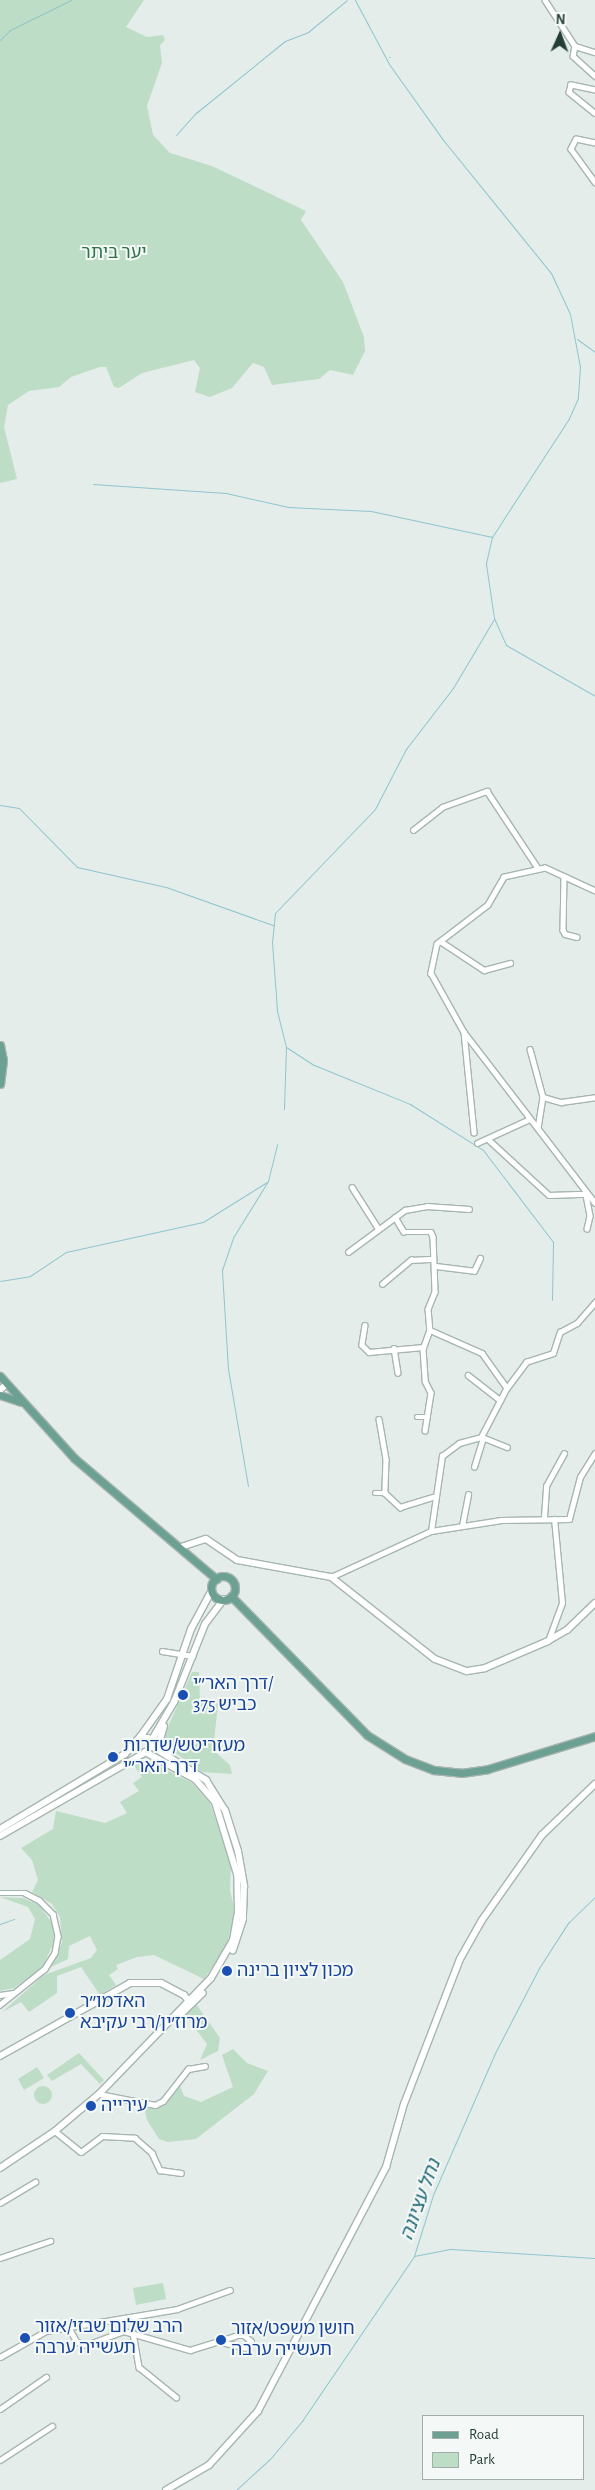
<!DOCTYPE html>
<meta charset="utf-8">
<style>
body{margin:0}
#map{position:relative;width:595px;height:2490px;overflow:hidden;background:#e4ede9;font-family:"Alegreya Sans","Noto Sans Hebrew",sans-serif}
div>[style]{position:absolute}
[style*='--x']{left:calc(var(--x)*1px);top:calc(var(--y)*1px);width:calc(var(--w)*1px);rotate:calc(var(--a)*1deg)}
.green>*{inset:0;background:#beddc6}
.round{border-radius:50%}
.stream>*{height:1px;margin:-0.5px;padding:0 0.5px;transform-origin:0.5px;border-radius:0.5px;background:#8fc5cf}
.roads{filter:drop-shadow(1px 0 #a7b5b0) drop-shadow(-1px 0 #a7b5b0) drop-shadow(0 1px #a7b5b0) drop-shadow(0 -1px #a7b5b0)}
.street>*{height:4.5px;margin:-2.25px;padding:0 2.25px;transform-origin:2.25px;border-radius:2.25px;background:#fff}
.secondary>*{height:6px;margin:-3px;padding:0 3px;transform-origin:3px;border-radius:3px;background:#fff}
.primary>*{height:7px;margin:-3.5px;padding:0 3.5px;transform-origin:3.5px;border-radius:3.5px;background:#6ba092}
.primary>.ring{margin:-3.5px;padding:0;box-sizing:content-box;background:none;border:7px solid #6ba092;border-radius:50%}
.dots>*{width:14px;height:14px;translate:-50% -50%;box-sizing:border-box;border:2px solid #f4f9f7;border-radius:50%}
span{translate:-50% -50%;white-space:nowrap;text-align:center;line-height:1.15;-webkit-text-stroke:4px #f4f9f7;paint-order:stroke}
.park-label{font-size:18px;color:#307349}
.transit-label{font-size:18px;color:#164399}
.left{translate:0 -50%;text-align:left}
.water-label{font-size:19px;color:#216977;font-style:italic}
.legend{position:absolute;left:422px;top:2415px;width:162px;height:65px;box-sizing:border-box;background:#f4f9f7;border:1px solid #a1aeaa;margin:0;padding:6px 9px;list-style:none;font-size:15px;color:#243e37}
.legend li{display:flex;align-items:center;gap:10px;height:25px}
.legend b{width:25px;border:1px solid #a1aeaa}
.north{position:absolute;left:535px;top:10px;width:50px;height:50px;-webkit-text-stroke:4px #f4f9f7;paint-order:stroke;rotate:2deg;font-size:14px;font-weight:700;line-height:20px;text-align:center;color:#243e37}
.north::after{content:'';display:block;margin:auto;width:18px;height:22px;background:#243e37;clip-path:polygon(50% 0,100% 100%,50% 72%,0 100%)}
</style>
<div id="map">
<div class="green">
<div style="clip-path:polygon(0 0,144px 0,126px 27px,147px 37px,163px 35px,165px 40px,160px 45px,162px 63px,147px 106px,153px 135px,170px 153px,212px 166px,306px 211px,301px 220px,343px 282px,364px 337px,365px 351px,353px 375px,330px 370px,319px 379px,272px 385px,264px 367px,253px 363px,232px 388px,210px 397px,195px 392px,200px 368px,194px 360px,142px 373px,119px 388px,114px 387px,106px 367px,100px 367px,71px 377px,59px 387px,29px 391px,8px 405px,4px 427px,17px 479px,0 483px)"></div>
<div style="clip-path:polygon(192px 1672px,199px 1672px,200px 1700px,216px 1701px,218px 1705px,213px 1750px,230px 1765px,232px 1774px,202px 1772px,166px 1746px,163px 1738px)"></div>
<div style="clip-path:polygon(143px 1758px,192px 1783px,210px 1803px,231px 1865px,230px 1890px,235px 1912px,226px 1948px,204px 1979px,154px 1955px,137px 1957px,116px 1965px,118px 1969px,109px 1975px,116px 1985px,100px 1995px,81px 1967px,57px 1976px,57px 1993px,29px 2012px,21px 2002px,2px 2012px,44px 1975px,91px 1958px,97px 1950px,90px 1936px,69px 1946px,68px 1959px,49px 1968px,62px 1943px,60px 1917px,52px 1904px,32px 1892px,38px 1880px,32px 1860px,21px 1848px,53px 1829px,56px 1811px,105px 1823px,127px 1813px,120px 1802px,139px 1791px,133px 1783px,142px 1777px,133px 1764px)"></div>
<div style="clip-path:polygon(0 1897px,23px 1898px,39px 1905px,55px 1927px,55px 1940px,42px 1968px,14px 1988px,0 1991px,0 1960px,30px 1939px,35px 1919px,28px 1907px)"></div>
<div style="clip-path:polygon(196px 2004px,220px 2038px,218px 2051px,200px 2060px,207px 2044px,186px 2016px)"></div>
<div style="clip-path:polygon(233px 2049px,247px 2063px,268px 2071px,254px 2094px,196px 2139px,168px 2142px,159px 2139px,147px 2120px,144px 2107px,163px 2106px,179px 2084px,184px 2096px,201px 2102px,233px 2087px,222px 2055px)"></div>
<div style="clip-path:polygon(79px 2053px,104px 2080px,100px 2084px,81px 2064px,52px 2081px,47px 2075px)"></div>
<div style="clip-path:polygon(37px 2067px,44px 2078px,24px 2090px,18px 2079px)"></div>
<div class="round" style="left:34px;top:2086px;width:18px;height:18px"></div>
<div style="clip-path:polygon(163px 2283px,166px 2299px,136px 2305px,133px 2288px)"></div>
</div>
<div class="stream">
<div style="--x:355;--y:0;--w:72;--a:62"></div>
<div style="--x:389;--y:64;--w:95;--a:54.5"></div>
<div style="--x:444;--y:141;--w:170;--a:51"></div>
<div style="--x:551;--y:273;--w:45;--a:65.1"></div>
<div style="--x:570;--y:314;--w:54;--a:79.3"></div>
<div style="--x:580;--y:367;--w:31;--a:94"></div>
<div style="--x:578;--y:398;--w:24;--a:114"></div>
<div style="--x:568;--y:420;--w:140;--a:123"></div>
<div style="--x:492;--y:537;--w:28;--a:103"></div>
<div style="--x:486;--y:564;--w:55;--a:81.6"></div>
<div style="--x:494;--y:618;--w:30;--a:66"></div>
<div style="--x:506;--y:645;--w:103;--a:29.8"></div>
<div style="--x:0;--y:40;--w:14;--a:-45"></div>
<div style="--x:10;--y:30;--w:68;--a:-26.2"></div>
<div style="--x:389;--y:57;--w:1;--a:0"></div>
<div style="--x:176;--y:135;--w:30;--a:-48"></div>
<div style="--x:196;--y:113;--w:114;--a:-39"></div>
<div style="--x:285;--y:41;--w:25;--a:-21"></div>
<div style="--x:308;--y:32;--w:50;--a:-39.4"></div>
<div style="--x:577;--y:339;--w:22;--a:36"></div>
<div style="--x:93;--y:484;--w:133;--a:3.9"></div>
<div style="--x:226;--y:493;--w:64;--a:12.7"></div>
<div style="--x:288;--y:507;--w:83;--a:2.8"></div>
<div style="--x:371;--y:511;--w:124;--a:12.1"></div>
<div style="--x:0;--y:805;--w:19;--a:9"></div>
<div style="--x:19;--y:808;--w:83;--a:45.5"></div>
<div style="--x:77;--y:867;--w:91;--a:12.7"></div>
<div style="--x:166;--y:887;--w:114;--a:19.6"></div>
<div style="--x:286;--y:1047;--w:33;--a:33"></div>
<div style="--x:314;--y:1065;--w:104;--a:22.1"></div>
<div style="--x:410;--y:1104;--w:86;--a:32.2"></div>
<div style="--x:483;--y:1150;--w:116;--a:52.7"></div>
<div style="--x:553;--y:1242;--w:58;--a:91"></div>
<div style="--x:284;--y:1109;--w:62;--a:-88.2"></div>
<div style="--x:286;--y:1047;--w:38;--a:-104"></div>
<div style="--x:277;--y:1010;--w:68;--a:-94.2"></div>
<div style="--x:272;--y:942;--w:29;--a:-84"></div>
<div style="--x:275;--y:913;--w:144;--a:-46.1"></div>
<div style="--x:375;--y:809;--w:68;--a:-62.7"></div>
<div style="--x:406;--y:749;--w:77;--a:-52.4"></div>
<div style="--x:453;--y:688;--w:80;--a:-59.3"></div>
<div style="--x:0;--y:1281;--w:30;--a:-9"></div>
<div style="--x:30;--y:1276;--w:43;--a:-33.7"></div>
<div style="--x:66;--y:1252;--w:140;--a:-12.4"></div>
<div style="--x:203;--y:1222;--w:75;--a:-32"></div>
<div style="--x:248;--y:1486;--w:119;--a:-99.7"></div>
<div style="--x:228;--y:1369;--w:99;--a:-93.5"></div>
<div style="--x:222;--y:1270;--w:36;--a:-71"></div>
<div style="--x:234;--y:1236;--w:65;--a:-58.3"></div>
<div style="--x:268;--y:1181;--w:38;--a:-76"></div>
<div style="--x:0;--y:1924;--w:15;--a:-20"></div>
<div style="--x:414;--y:2256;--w:38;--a:-11"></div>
<div style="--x:451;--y:2249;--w:144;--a:3.6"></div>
<div style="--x:236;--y:2490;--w:46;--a:-42.4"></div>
<div style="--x:270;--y:2459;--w:50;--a:-49.9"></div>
<div style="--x:302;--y:2421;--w:199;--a:-55.8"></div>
<div style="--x:414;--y:2256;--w:64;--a:-72.7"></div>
<div style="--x:433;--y:2195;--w:155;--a:-66.4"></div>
<div style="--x:495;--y:2053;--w:96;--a:-62.6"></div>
<div style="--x:539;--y:1968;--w:54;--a:-57.2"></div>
<div style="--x:568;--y:1923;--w:37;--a:-44"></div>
</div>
<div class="roads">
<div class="street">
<div style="--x:545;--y:0;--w:55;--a:56.9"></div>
<div style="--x:575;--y:46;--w:21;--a:17"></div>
<div style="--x:575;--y:46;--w:10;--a:101"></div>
<div style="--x:573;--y:56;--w:30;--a:42"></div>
<div style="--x:595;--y:90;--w:25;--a:-168"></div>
<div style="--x:571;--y:85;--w:7;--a:106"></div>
<div style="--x:569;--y:92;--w:33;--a:39"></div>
<div style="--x:595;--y:143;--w:19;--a:-168"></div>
<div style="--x:576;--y:139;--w:11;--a:117"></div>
<div style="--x:571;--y:149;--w:41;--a:54"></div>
<div style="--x:413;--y:830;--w:37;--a:-38"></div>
<div style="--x:442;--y:807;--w:48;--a:-19.6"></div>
<div style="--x:487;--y:791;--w:92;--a:56.5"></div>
<div style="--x:564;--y:876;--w:54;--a:91.1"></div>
<div style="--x:563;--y:930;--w:4;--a:63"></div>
<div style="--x:565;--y:934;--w:12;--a:14"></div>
<div style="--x:595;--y:891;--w:55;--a:-155.3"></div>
<div style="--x:545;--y:868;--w:42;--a:167.6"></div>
<div style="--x:504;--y:877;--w:32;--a:120"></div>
<div style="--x:488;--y:905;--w:64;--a:142.6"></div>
<div style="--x:437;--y:944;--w:30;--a:102"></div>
<div style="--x:431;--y:973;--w:68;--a:60.8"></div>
<div style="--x:464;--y:1032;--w:215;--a:52.5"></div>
<div style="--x:440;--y:941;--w:53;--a:33.4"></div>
<div style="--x:484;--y:970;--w:27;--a:-15"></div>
<div style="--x:464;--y:1032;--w:101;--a:84.3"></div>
<div style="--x:530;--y:1049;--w:50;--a:74.8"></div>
<div style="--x:543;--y:1097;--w:31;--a:99"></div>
<div style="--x:543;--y:1097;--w:19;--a:16"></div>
<div style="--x:561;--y:1102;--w:34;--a:-8"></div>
<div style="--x:489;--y:1140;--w:81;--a:42.5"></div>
<div style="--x:549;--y:1195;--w:37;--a:-2"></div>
<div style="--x:477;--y:1143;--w:58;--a:-24.4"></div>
<div style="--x:352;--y:1187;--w:49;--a:57.6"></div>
<div style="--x:586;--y:1195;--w:21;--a:79"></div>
<div style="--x:590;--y:1216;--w:13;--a:103"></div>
<div style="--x:395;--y:1217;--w:17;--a:59"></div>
<div style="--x:404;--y:1232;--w:27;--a:0"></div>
<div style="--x:431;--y:1232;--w:5;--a:68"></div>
<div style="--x:433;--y:1237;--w:55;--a:87.9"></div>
<div style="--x:435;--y:1292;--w:18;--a:112"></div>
<div style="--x:428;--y:1309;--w:21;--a:85"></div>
<div style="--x:430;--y:1330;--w:20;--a:110"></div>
<div style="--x:423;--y:1349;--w:32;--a:86"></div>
<div style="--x:425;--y:1381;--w:13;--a:63"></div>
<div style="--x:431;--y:1393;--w:38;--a:99"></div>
<div style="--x:348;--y:1252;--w:71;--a:-36.4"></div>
<div style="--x:405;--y:1210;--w:22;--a:-10"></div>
<div style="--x:427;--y:1206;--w:42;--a:4.1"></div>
<div style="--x:436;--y:1266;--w:38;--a:7"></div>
<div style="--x:474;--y:1271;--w:14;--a:-65"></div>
<div style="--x:382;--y:1284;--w:38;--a:-40"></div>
<div style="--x:411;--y:1260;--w:22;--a:-3"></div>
<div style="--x:365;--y:1325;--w:20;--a:99"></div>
<div style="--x:362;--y:1345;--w:10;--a:45"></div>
<div style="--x:369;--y:1352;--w:54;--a:-5.3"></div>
<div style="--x:430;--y:1330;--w:57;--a:23.9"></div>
<div style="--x:482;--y:1353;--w:43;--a:54.5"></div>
<div style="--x:394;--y:1348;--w:25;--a:81"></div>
<div style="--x:468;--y:1375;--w:41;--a:38"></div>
<div style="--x:417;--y:1417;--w:11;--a:0"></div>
<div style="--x:379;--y:1419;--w:41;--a:80.1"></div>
<div style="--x:386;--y:1459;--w:34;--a:92"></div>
<div style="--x:482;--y:1437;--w:27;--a:22"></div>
<div style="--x:474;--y:1467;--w:30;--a:-73"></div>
<div style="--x:375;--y:1493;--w:10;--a:0"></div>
<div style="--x:385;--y:1493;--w:21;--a:43"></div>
<div style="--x:400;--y:1507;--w:34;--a:-17"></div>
<div style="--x:544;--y:1517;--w:31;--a:-86"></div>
<div style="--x:546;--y:1486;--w:37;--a:-61"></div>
<div style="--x:462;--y:1526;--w:32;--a:-79"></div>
<div style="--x:431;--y:1531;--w:76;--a:-81.7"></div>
<div style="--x:442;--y:1456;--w:21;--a:-37"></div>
<div style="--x:459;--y:1443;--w:23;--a:-15"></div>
<div style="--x:481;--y:1437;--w:54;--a:-62.5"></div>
<div style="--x:506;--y:1389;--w:34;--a:-53"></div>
<div style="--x:526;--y:1362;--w:28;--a:-18"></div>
<div style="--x:553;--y:1353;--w:22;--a:-72"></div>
<div style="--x:560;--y:1332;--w:19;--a:-28"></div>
<div style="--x:577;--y:1323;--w:28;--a:-49"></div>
<div style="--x:331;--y:1577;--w:110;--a:-24.7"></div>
<div style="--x:431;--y:1531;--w:71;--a:-8.9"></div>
<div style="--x:501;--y:1520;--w:68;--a:-0.8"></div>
<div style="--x:569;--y:1519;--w:43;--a:-75.3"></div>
<div style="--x:580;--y:1477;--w:28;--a:-58"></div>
<div style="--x:548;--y:1641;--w:40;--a:-69.8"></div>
<div style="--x:562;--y:1603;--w:84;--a:-95.4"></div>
<div style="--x:162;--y:1651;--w:31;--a:9"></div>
<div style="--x:0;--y:1893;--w:25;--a:0"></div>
<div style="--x:25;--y:1893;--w:16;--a:27"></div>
<div style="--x:39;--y:1900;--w:20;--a:45"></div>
<div style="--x:53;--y:1914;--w:23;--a:77"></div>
<div style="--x:58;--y:1936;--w:17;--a:100"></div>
<div style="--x:55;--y:1953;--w:19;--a:122"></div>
<div style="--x:45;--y:1969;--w:58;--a:141.3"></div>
<div style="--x:0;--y:1995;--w:13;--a:-9"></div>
<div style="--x:99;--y:2094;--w:57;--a:11.1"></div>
<div style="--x:155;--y:2105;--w:9;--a:-27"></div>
<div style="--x:163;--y:2101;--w:41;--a:-52"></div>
<div style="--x:188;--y:2069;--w:17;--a:-10"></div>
<div style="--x:55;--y:2131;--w:33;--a:39"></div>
<div style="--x:81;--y:2152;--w:26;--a:-37"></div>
<div style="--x:102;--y:2136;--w:33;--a:3"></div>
<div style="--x:135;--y:2138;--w:23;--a:41"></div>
<div style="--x:152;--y:2153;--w:19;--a:65"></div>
<div style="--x:160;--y:2170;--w:21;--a:8"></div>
<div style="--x:0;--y:2203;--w:41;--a:-31"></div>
<div style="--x:0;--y:2258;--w:53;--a:-18.8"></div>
<div style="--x:68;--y:2326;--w:18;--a:61"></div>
<div style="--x:77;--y:2342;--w:9;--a:18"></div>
<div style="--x:86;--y:2345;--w:40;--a:-20.2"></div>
<div style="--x:124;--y:2331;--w:69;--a:16.1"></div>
<div style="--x:190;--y:2350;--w:47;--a:-17.3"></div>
<div style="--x:235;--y:2336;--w:10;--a:0"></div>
<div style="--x:245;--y:2336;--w:8;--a:40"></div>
<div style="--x:251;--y:2341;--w:9;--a:131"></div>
<div style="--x:245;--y:2348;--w:26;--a:-167"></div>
<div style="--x:133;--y:2333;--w:35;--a:80"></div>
<div style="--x:139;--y:2367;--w:48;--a:39"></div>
<div style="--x:0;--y:2357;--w:53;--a:-29.5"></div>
<div style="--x:46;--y:2331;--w:133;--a:-9.5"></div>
<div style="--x:177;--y:2309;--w:56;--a:-19.7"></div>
<div style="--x:0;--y:2409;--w:56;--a:-34.8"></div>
<div style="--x:0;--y:2460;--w:62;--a:-33.2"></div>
</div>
<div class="secondary">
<div style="--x:0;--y:1390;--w:9;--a:-41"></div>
<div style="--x:181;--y:1547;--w:26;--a:-18"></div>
<div style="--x:206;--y:1539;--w:37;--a:34"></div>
<div style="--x:237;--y:1560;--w:96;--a:10.3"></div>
<div style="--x:331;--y:1577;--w:132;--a:38.3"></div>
<div style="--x:435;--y:1659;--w:34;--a:21"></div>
<div style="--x:467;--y:1671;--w:18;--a:-9"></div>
<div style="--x:485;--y:1668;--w:66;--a:-23.1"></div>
<div style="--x:546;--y:1642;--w:24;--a:-30"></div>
<div style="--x:567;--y:1630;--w:39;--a:-44"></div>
<div style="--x:164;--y:1726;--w:14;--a:107"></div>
<div style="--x:160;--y:1739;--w:16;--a:55"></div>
<div style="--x:140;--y:1737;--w:47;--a:-54.6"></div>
<div style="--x:167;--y:1699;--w:74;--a:-71.1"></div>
<div style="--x:191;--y:1629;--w:44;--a:-61.7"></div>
<div style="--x:150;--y:1743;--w:48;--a:-59.7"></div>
<div style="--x:174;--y:1702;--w:84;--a:-68.3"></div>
<div style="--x:205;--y:1624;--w:31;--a:-53"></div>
<div style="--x:151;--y:1746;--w:65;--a:31.7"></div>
<div style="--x:206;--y:1780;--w:36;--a:58"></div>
<div style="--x:225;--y:1810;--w:43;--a:72.4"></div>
<div style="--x:238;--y:1851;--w:36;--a:80"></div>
<div style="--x:244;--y:1886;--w:33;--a:92"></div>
<div style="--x:243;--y:1919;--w:33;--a:108"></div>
<div style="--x:0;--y:1829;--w:146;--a:-31"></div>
<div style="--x:125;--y:1754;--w:23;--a:-49"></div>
<div style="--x:140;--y:1737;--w:8;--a:7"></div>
<div style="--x:148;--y:1738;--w:9;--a:69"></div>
<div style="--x:0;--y:1836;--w:171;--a:-29.9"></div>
<div style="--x:181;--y:2014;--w:30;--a:-44"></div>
<div style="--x:0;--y:2056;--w:149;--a:-29.3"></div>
<div style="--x:130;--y:1983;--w:31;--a:0"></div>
<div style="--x:161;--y:1983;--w:26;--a:28"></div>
<div style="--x:184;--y:1995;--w:11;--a:52"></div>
<div style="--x:0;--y:2168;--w:66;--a:-33.9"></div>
<div style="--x:55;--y:2131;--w:57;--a:-40.1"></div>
<div style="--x:99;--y:2094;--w:161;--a:-46"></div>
<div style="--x:211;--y:1978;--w:44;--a:-59.9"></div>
<div style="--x:233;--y:1940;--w:27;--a:-80"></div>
<div style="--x:238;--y:1913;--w:39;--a:-91"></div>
<div style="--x:237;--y:1874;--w:75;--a:-107"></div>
<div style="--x:215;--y:1802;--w:30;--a:-131"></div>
<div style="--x:195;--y:1779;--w:57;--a:-151.6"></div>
<div style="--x:166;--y:2490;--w:50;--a:-30.2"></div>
<div style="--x:209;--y:2465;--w:73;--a:-47.8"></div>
<div style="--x:258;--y:2411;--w:276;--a:-62.3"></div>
<div style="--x:386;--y:2167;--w:66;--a:-74.1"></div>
<div style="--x:404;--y:2104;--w:155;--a:-68.9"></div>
<div style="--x:460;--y:1959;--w:45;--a:-60.6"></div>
<div style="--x:482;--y:1920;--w:104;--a:-54.8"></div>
<div style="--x:542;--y:1835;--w:74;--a:-43.9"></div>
</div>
<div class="primary">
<div style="--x:0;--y:1045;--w:15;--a:79"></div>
<div style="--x:3;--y:1060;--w:24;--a:97"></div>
<div style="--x:0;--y:1376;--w:110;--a:47.9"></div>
<div style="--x:74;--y:1458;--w:187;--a:40.4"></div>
<div style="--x:0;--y:1395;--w:22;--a:18"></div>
<div class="ring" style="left:211px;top:1576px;width:17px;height:17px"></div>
<div style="--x:231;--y:1596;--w:194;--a:45.6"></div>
<div style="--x:367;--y:1735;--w:45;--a:32.3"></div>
<div style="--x:405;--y:1759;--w:31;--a:21"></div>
<div style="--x:434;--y:1770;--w:27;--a:6"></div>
<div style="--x:461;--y:1773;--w:27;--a:-8"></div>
<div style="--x:488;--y:1769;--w:112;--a:-17.1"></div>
</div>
</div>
<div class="dots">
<div style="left:183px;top:1695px;background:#1a4fb4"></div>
<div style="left:113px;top:1757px;background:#1a4fb4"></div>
<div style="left:227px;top:1971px;background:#1a4fb4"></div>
<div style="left:70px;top:2013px;background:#1a4fb4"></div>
<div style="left:91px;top:2106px;background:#1a4fb4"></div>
<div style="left:25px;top:2338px;background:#1a4fb4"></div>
<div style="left:221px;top:2340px;background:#1a4fb4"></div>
</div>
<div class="park-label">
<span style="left:114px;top:253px">יער ביתר</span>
</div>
<div class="transit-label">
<span class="left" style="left:193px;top:1695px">דרך האר״י/<br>כביש 375</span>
<span class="left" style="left:123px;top:1757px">מעזריטש/שדרות<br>דרך האר״י</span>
<span class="left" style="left:237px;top:1971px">מכון לציון ברינה</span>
<span class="left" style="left:80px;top:2013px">האדמו״ר<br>מרוז׳ין/רבי עקיבא</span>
<span class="left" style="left:101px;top:2106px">עירייה</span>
<span class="left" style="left:35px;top:2338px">הרב שלום שבזי/אזור<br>תעשייה ערבה</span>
<span class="left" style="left:231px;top:2340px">חושן משפט/אזור<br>תעשייה ערבה</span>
</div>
<div class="water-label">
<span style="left:421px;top:2200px;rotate:-70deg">נחל עציונה</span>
</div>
<ul class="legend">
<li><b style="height:6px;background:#6ba092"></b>Road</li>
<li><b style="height:14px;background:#beddc6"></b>Park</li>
</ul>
<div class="north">N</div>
</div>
